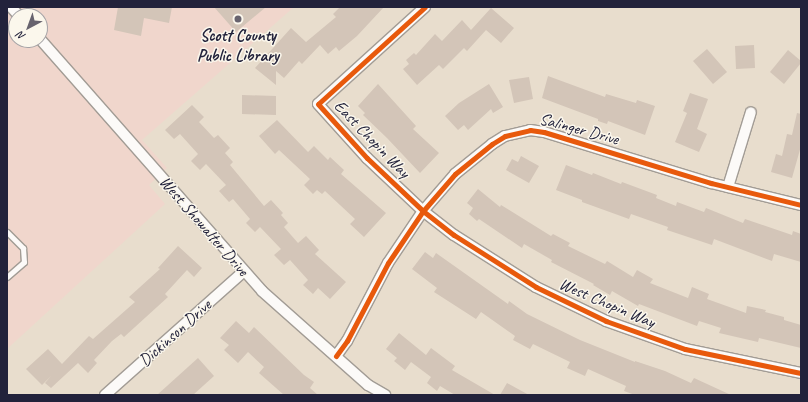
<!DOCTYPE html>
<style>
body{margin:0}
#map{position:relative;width:808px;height:402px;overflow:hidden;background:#e8ddcd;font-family:Caveat,sans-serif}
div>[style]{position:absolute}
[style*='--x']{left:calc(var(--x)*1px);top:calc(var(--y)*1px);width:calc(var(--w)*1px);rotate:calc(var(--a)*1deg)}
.built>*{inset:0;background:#f0d6cc}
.building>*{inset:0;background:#d3c5b8}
.roads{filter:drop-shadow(1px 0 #a29c95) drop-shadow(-1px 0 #a29c95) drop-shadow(0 1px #a29c95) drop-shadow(0 -1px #a29c95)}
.service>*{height:5px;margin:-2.5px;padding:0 2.5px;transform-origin:2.5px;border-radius:2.5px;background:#fcfaf8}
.minor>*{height:10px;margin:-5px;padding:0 5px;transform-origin:5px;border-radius:5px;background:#fcfaf8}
.cycleway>*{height:5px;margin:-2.5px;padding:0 2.5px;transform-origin:2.5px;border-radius:2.5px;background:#e8590c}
.dots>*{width:11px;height:11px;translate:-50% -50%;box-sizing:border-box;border:2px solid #fbf7ec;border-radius:50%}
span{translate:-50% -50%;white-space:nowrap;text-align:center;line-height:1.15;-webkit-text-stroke:3px #fbf7ec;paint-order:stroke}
.poi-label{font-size:17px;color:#22223b;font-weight:700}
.street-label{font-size:17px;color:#22223b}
.frame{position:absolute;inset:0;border:8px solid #22223b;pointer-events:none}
.north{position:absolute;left:8px;top:8px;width:40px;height:40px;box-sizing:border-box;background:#fbf7ec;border:1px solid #a4a2a5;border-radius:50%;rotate:221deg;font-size:11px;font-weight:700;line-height:16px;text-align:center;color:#22223b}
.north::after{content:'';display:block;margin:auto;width:14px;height:18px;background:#67636e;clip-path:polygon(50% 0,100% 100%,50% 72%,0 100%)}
</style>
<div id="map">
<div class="built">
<div style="clip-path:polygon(evenodd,7px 7px,294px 7px,142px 140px,167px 168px,149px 185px,165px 204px,7px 349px,7px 7px,16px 16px,40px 16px,40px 40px,16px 40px,16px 16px)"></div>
</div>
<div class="building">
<div style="clip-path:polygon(118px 7px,172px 7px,169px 23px,144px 18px,141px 36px,114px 30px)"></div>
<div style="clip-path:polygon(214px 7px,266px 7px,236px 32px)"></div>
<div style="clip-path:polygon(340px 7px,384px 7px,357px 36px,339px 51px,336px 47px,328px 54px,320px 45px,302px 64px,299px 61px,284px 78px,276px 71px,276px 85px,255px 68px,291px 28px,306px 42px,336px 17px,333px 14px)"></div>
<div style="clip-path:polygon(491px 8px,514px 28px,501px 43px,486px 30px,467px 51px,464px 48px,443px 69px,439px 65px,417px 85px,403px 69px,409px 64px,406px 60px,414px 53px,416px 55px,435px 34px,442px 41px,462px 20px,471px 30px)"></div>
<div style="clip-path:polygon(754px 45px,755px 68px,736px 69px,735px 46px)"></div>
<div style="clip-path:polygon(707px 49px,727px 72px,713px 84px,693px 61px)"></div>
<div style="clip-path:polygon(788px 50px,801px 61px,801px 63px,784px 84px,770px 72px)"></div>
<div style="clip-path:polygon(548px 76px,605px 97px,606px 94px,636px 103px,637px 100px,655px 106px,645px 135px,608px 121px,607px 124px,598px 121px,598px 119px,542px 98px)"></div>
<div style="clip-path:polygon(529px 77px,533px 99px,514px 103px,509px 80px)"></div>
<div style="clip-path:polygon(378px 84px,416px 126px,413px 129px,439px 153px,420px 173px,387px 138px,363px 115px,365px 113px,358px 106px)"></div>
<div style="clip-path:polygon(489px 84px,503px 107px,493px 113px,491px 109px,468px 130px,464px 125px,458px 130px,445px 116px,459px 103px)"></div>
<div style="clip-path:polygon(690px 93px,708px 99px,697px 129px,707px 134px,699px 152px,675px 142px,687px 113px,683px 111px)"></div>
<div style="clip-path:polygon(242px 95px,276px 96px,276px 115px,242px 114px)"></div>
<div style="clip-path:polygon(192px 105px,204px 117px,199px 122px,214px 138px,218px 135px,230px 148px,225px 153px,233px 162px,230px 165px,264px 206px,271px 200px,283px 213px,281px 215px,288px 223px,284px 227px,298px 243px,306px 236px,319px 250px,315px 254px,346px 282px,330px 299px,318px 288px,313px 294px,303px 285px,308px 280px,290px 260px,284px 265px,274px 255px,281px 249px,260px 227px,255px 232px,246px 223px,250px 219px,233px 199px,229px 202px,219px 191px,226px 185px,206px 164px,200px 170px,191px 161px,198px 154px,180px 134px,174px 139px,165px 130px)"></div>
<div style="clip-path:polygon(797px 113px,801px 114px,801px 146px,792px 178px,771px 172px,776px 154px,782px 156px,787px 134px,792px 135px)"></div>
<div style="clip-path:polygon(277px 120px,308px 152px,314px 146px,328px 160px,330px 157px,344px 170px,341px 174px,386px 213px,364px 237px,350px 224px,355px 219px,325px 191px,322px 194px,317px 190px,313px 194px,304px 185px,310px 179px,279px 150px,275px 154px,259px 136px)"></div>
<div style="clip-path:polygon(521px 156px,539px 166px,529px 183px,506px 170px,512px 159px,518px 162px)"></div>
<div style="clip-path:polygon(566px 165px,592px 175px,593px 173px,621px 184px,622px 182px,657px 195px,656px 198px,676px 206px,677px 202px,704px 212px,706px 208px,743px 223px,745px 219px,792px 235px,793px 231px,801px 234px,801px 262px,774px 254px,772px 261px,714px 239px,712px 245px,667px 230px,668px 227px,631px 214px,629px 219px,582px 202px,582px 200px,556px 190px)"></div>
<div style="clip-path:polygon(478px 189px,500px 207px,501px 205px,551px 236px,553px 234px,570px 243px,568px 246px,605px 264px,607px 261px,633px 277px,637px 270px,653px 279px,650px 283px,688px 298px,692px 287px,709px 294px,707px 299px,746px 313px,747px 306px,766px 310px,765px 312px,784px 317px,784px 320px,801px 325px,801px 348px,759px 338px,758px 342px,719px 333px,721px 328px,699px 321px,697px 326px,639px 304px,638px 306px,612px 291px,610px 295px,593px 285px,594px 284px,551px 262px,552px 260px,524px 244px,522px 248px,479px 219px,477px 221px,469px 214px,473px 208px,467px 203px)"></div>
<div style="clip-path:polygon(178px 246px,202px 268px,194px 277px,187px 270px,165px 294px,168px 297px,124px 337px,121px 334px,112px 341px,94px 360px,97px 363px,88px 373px,78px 363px,51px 388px,45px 383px,51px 376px,42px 385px,26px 369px,48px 349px,62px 364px,89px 336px,93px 339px,135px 302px,129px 297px,160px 269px,158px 268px)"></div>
<div style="clip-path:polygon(425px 252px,433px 258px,436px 253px,508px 304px,509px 301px,527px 314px,580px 340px,635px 362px,635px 361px,665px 371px,691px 383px,694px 378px,731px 395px,635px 395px,624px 391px,626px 386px,588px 369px,585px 376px,567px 368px,570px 362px,533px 344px,530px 349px,513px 340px,515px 336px,481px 312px,476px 319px,434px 292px,437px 288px,412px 269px)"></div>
<div style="clip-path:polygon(236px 321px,249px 333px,254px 327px,304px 375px,314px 382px,310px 388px,318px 395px,284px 395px,259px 373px,264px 367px,248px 352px,238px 363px,224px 350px,229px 345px,220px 338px)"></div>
<div style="clip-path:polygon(399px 333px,426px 355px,431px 348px,455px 366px,452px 370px,495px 395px,455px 395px,440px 386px,437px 391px,427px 383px,431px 377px,411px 362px,405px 370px,394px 361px,397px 358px,386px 349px)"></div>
<div style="clip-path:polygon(198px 358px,214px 376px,193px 395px,157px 395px)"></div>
<div style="clip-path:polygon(507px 383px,529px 395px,500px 395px)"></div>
</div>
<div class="roads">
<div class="service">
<div style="--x:7;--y:232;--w:23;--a:45"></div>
<div style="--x:23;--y:248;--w:14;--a:86"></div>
<div style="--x:24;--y:262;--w:23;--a:139"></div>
</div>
<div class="minor">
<div style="--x:11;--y:7;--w:12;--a:48"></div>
<div style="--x:425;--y:7;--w:144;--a:137.8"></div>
<div style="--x:318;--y:104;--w:73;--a:47.8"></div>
<div style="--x:367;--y:158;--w:77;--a:43.4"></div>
<div style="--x:423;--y:211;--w:39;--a:38"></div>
<div style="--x:454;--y:235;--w:97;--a:32.4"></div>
<div style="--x:536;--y:287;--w:78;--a:25.9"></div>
<div style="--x:606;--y:321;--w:84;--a:19.5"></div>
<div style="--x:685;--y:349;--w:118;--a:11.7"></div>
<div style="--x:40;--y:39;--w:336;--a:48.6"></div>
<div style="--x:262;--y:291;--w:142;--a:41.6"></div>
<div style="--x:368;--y:385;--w:20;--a:30"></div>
<div style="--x:728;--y:187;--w:78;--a:-73"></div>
<div style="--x:336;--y:356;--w:19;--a:-54"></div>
<div style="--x:347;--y:341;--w:88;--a:-62.3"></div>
<div style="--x:388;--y:263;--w:63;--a:-56.1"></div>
<div style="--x:423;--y:211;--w:49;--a:-49.1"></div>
<div style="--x:455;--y:174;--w:48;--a:-39"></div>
<div style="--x:492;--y:144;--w:15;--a:-32"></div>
<div style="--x:505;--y:136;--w:26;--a:-13"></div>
<div style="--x:530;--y:130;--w:14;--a:8"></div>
<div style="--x:544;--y:132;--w:175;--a:17"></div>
<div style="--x:711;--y:183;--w:93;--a:13.7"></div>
<div style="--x:105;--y:395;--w:186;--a:-41.7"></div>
</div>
</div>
<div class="cycleway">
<div style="--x:425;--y:7;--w:144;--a:137.8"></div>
<div style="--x:318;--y:104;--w:73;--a:47.8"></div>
<div style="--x:367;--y:158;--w:77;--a:43.4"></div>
<div style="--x:423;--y:211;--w:39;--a:38"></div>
<div style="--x:454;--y:235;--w:97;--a:32.4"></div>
<div style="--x:536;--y:287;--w:78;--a:25.9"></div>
<div style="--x:606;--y:321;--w:84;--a:19.5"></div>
<div style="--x:685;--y:349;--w:118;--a:11.7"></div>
<div style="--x:336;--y:356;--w:19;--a:-54"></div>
<div style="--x:347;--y:341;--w:88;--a:-62.3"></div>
<div style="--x:388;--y:263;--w:63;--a:-56.1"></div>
<div style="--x:423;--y:211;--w:49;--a:-49.1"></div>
<div style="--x:455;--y:174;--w:48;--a:-39"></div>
<div style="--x:492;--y:144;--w:15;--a:-32"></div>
<div style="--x:505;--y:136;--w:26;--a:-13"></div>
<div style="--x:530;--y:130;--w:14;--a:8"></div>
<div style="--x:544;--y:132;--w:175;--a:17"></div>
<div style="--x:711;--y:183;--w:93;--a:13.7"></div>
</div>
<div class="dots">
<div style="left:238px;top:19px;background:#67636e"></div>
</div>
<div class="poi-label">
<span style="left:238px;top:46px">Scott County<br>Public Library</span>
</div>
<div class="street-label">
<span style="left:579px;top:129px;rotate:15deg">Salinger Drive</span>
<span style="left:372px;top:139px;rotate:46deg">East Chopin Way</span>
<span style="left:204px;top:226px;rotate:49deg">West Showalter Drive</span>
<span style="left:607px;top:303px;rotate:23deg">West Chopin Way</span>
<span style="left:175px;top:333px;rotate:-42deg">Dickinson Drive</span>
</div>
<div class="frame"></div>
<div class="north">N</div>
</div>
